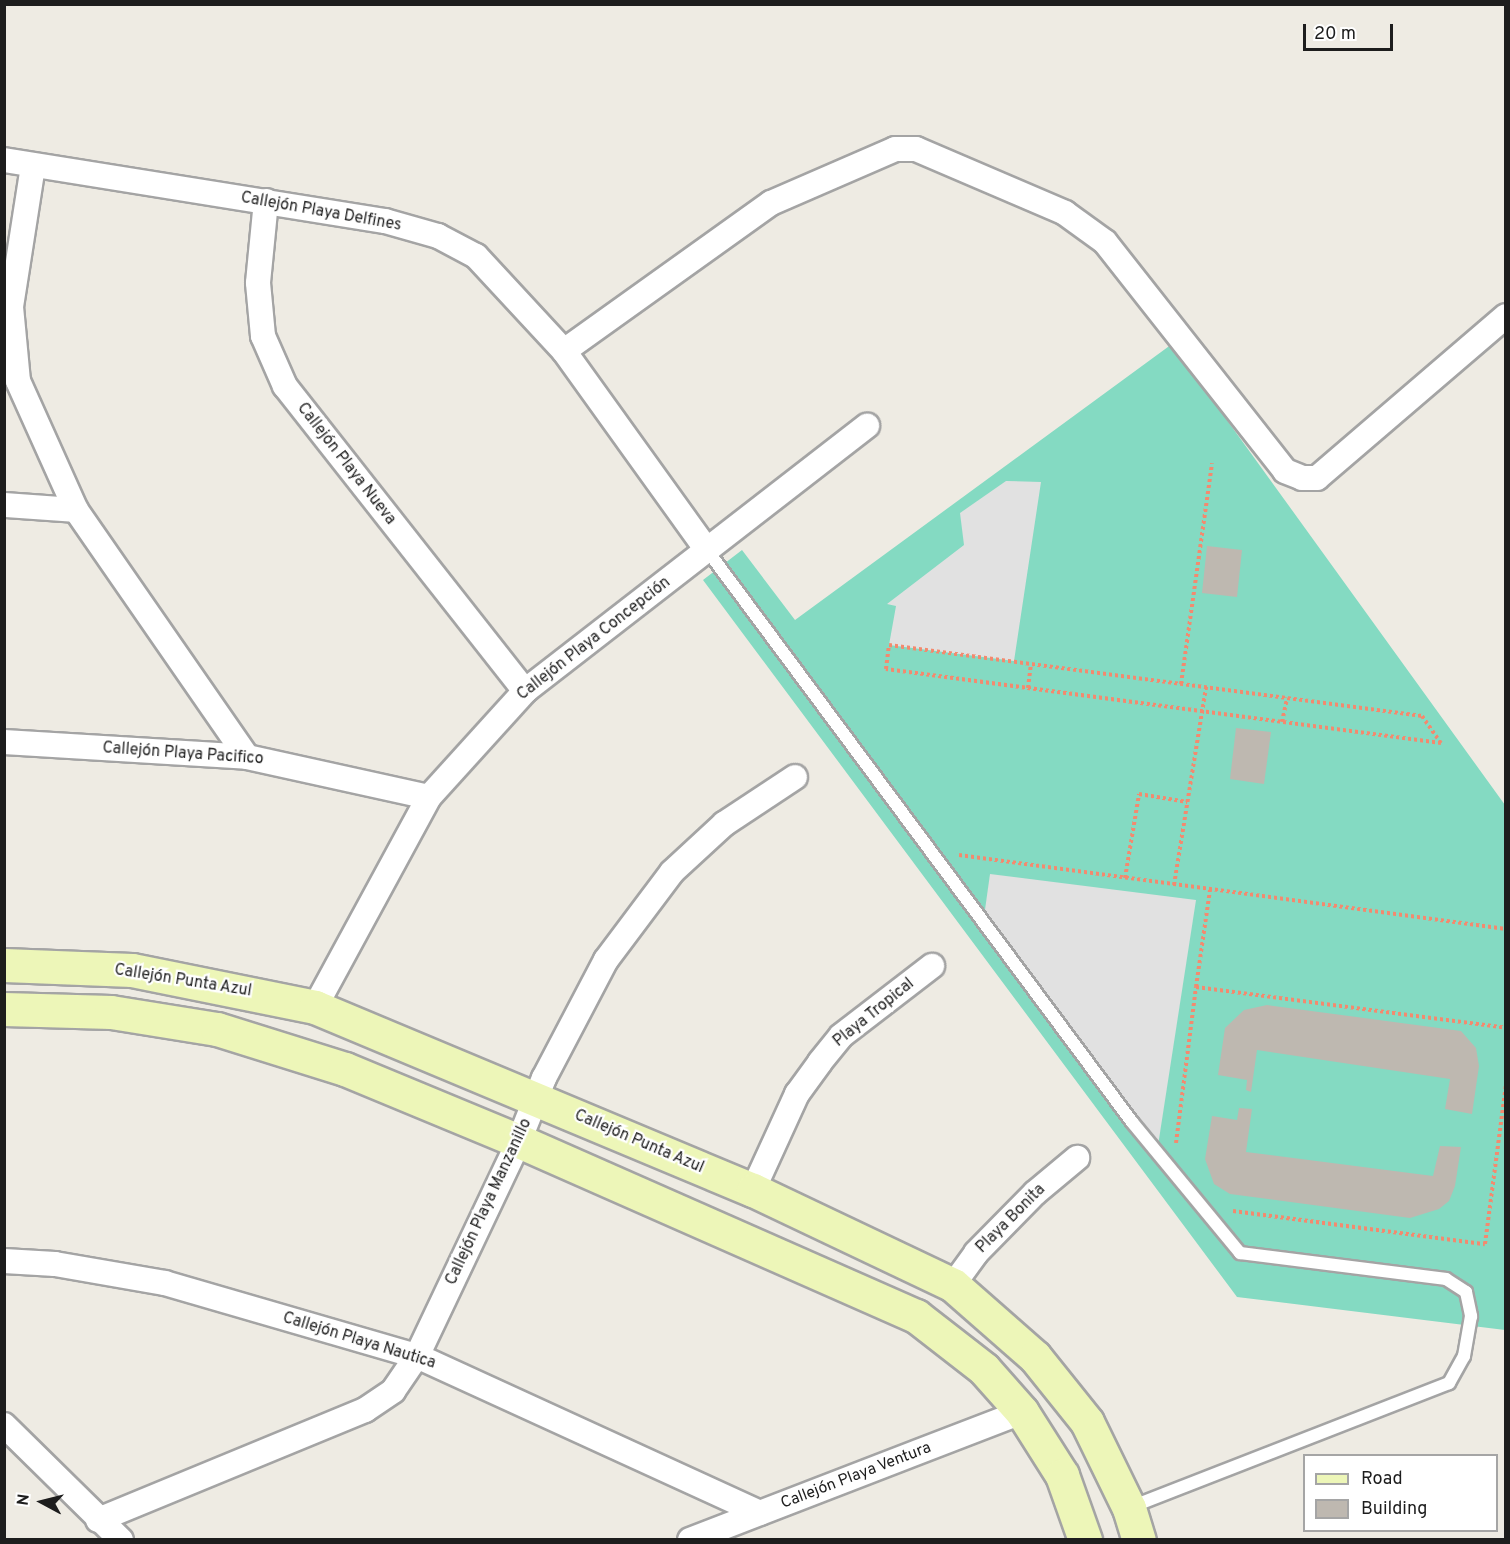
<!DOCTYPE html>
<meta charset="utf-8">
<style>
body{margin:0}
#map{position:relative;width:1510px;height:1544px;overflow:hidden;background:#eeebe3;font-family:Overpass,sans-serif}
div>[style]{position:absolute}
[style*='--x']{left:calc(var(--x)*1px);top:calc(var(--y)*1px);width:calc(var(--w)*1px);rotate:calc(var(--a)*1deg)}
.pitch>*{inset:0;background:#84dac2}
.parking>*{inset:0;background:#e1e1e1}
.building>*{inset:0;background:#beb8b0}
.path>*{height:4px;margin-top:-2px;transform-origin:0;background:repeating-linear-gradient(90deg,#f38a6f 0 3px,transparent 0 6px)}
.roads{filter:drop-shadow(2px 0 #a4a4a4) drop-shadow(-2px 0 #a4a4a4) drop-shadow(0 2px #a4a4a4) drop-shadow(0 -2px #a4a4a4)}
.lane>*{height:12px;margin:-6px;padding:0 6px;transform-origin:6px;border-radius:6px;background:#fff}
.street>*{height:24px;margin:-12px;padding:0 12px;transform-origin:12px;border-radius:12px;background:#fff}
.secondary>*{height:33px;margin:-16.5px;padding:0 16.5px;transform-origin:16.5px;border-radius:16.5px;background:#edf6b8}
span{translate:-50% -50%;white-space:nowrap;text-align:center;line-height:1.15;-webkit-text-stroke:4.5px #fff;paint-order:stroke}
.street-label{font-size:16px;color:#1d1d1d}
.frame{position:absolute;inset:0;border:6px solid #1d1d1d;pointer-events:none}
.legend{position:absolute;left:1303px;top:1454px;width:195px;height:78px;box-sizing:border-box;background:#fff;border:2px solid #a5a5a5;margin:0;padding:8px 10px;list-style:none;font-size:18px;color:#1d1d1d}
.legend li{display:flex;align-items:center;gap:12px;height:30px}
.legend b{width:30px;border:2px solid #a5a5a5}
.north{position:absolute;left:12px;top:1472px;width:60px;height:60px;-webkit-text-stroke:4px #fff;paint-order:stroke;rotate:277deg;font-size:16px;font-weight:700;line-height:24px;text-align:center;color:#1d1d1d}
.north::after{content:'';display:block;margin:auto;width:21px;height:27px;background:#1d1d1d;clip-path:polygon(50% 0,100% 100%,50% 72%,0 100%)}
.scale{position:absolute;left:1303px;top:24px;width:90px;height:27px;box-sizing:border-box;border:3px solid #1d1d1d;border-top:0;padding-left:8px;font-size:18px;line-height:21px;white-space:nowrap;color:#1d1d1d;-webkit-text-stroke:4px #fff;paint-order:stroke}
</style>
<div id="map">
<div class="pitch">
<div style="clip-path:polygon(1172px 344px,1505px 805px,1505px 1330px,1237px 1297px,703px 580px,742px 550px,795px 620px)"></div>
</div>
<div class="parking">
<div style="clip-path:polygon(1006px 481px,1041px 482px,1014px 661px,889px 645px,896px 606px,887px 604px,964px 545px,960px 513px)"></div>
<div style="clip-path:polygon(990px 874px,1196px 900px,1157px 1152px,983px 924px)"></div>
</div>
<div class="building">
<div style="clip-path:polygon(1207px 546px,1242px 550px,1237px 597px,1202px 593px)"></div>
<div style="clip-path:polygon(1236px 728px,1271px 732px,1264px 784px,1230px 779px)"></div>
<div style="clip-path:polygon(1267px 1005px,1461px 1031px,1476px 1048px,1479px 1066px,1472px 1114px,1445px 1109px,1450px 1079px,1257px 1050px,1251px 1092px,1246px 1090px,1247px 1080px,1218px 1075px,1225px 1028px,1244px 1010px)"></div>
<div style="clip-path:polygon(1239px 1108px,1252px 1109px,1246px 1152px,1433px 1176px,1440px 1146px,1461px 1147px,1455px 1186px,1449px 1201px,1439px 1209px,1410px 1218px,1230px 1194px,1214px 1184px,1205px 1159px,1212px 1116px,1237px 1120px)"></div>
</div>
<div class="path">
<div style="--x:889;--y:645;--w:538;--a:7.59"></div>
<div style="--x:1422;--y:716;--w:33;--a:55"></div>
<div style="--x:1441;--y:743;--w:560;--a:-172.41"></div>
<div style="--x:886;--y:669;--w:24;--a:-83"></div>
<div style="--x:1181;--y:684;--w:223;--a:-82"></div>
<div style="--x:1028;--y:688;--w:24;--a:-83"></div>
<div style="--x:1282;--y:722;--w:25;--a:-78"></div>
<div style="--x:959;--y:855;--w:552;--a:7.7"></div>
<div style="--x:1125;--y:878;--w:85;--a:-80.5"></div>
<div style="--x:1139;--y:794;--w:49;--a:9.5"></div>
<div style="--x:1174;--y:885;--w:201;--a:-80.8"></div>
<div style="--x:1196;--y:987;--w:98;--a:-81.8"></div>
<div style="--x:1176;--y:1143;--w:157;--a:-82.7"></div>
<div style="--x:1196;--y:987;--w:313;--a:7.5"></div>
<div style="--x:1233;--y:1211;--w:254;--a:7.5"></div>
<div style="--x:1485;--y:1244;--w:161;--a:-82.5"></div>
</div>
<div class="roads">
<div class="lane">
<div style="--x:707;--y:550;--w:713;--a:53.39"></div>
<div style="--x:1132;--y:1122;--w:170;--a:50.5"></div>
<div style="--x:1240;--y:1253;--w:208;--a:7.2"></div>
<div style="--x:1446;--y:1279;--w:24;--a:33"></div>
<div style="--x:1466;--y:1292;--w:25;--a:78"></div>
<div style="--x:1471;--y:1316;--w:41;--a:99.9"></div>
<div style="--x:1464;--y:1356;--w:31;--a:119"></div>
<div style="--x:1449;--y:1383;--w:344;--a:158.7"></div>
</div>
<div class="street">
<div style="--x:4;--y:160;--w:386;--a:9.1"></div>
<div style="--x:385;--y:221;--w:55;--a:15.8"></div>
<div style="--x:438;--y:236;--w:43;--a:27.8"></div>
<div style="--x:476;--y:256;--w:129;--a:47.2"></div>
<div style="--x:564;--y:351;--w:245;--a:54.3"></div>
<div style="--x:33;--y:166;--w:143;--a:98.9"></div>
<div style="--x:11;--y:307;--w:74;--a:84.6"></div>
<div style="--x:18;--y:381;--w:141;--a:65.8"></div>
<div style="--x:76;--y:510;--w:300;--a:55.3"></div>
<div style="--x:266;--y:201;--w:82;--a:95.6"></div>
<div style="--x:258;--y:283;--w:53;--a:84.6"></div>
<div style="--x:263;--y:336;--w:55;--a:66.3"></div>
<div style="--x:285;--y:386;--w:388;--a:51.8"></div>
<div style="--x:564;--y:351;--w:254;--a:-35.6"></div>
<div style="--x:771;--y:203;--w:135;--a:-23.5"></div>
<div style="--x:895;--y:149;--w:21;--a:0"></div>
<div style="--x:916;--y:149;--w:162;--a:23.2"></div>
<div style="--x:1065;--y:213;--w:49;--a:35.9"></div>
<div style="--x:1105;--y:242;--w:291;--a:51.8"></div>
<div style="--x:1285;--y:471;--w:18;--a:22"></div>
<div style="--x:1302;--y:478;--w:15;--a:0"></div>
<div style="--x:1317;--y:478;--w:249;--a:-40.6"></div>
<div style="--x:4;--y:505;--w:72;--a:4"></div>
<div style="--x:4;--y:742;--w:243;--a:3.5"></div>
<div style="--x:247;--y:757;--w:186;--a:12.4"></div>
<div style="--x:315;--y:1007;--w:239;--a:-61.5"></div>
<div style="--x:429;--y:797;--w:143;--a:-47.8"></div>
<div style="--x:525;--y:691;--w:433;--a:-37.8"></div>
<div style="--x:753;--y:1190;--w:106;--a:-65.4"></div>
<div style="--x:797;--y:1094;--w:39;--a:-54"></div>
<div style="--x:820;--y:1062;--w:33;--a:-51"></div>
<div style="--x:841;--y:1036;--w:115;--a:-37.6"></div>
<div style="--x:4;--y:1261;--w:51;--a:3.4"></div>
<div style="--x:55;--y:1264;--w:112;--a:9.8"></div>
<div style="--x:165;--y:1283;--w:262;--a:16.2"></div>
<div style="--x:417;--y:1356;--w:377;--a:24.6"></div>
<div style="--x:953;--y:1285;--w:39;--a:-54"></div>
<div style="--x:976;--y:1253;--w:84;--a:-45.5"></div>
<div style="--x:1035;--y:1193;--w:55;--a:-39.8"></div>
<div style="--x:4;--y:1425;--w:164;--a:44.5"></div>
<div style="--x:98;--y:1520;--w:289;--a:-22.4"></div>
<div style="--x:365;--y:1410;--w:34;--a:-34"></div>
<div style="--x:393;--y:1391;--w:42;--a:-55.6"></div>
<div style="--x:417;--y:1356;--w:238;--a:-64.6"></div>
<div style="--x:519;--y:1141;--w:68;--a:-68.4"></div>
<div style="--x:544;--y:1078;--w:133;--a:-62.3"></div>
<div style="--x:606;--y:960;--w:110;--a:-53.1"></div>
<div style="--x:672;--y:872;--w:71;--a:-42.7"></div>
<div style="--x:724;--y:824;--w:85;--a:-33.5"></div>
<div style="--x:690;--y:1540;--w:356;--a:-21.1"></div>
</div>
<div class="secondary">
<div style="--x:4;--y:965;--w:128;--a:2.2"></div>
<div style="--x:132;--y:970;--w:187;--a:11.4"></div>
<div style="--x:315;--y:1007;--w:475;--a:22.7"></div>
<div style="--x:753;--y:1190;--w:221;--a:25.4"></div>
<div style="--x:953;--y:1285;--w:109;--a:41.3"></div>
<div style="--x:1035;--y:1357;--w:83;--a:51.3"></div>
<div style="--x:1087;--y:1422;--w:96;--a:64"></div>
<div style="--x:1129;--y:1508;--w:34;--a:73"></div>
<div style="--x:4;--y:1009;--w:107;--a:1.6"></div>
<div style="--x:111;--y:1012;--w:107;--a:9.1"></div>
<div style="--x:217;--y:1029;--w:134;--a:17.4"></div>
<div style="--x:345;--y:1069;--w:188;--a:22.5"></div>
<div style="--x:519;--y:1141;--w:434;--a:23.8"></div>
<div style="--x:916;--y:1316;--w:86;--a:37.9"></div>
<div style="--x:984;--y:1369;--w:57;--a:48.5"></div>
<div style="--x:1022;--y:1412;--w:75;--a:57.6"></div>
<div style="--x:1062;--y:1475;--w:69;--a:70.5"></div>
</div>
</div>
<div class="street-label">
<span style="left:321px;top:212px;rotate:10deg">Callejón Playa Delfines</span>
<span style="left:346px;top:464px;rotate:52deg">Callejón Playa Nueva</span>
<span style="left:594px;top:639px;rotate:-38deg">Callejón Playa Concepción</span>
<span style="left:183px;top:754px;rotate:4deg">Callejón Playa Pacifico</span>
<span style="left:183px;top:981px;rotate:9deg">Callejón Punta Azul</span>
<span style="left:874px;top:1013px;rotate:-39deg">Playa Tropical</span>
<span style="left:639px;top:1142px;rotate:23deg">Callejón Punta Azul</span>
<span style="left:489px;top:1202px;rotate:-65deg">Callejón Playa Manzanillo</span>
<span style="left:1011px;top:1219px;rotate:-45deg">Playa Bonita</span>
<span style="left:359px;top:1341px;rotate:17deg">Callejón Playa Nautica</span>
<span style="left:856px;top:1476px;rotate:-21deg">Callejón Playa Ventura</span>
</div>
<div class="frame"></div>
<ul class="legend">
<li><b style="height:8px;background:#edf6b8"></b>Road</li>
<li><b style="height:16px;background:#beb8b0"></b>Building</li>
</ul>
<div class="north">N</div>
<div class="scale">20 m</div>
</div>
